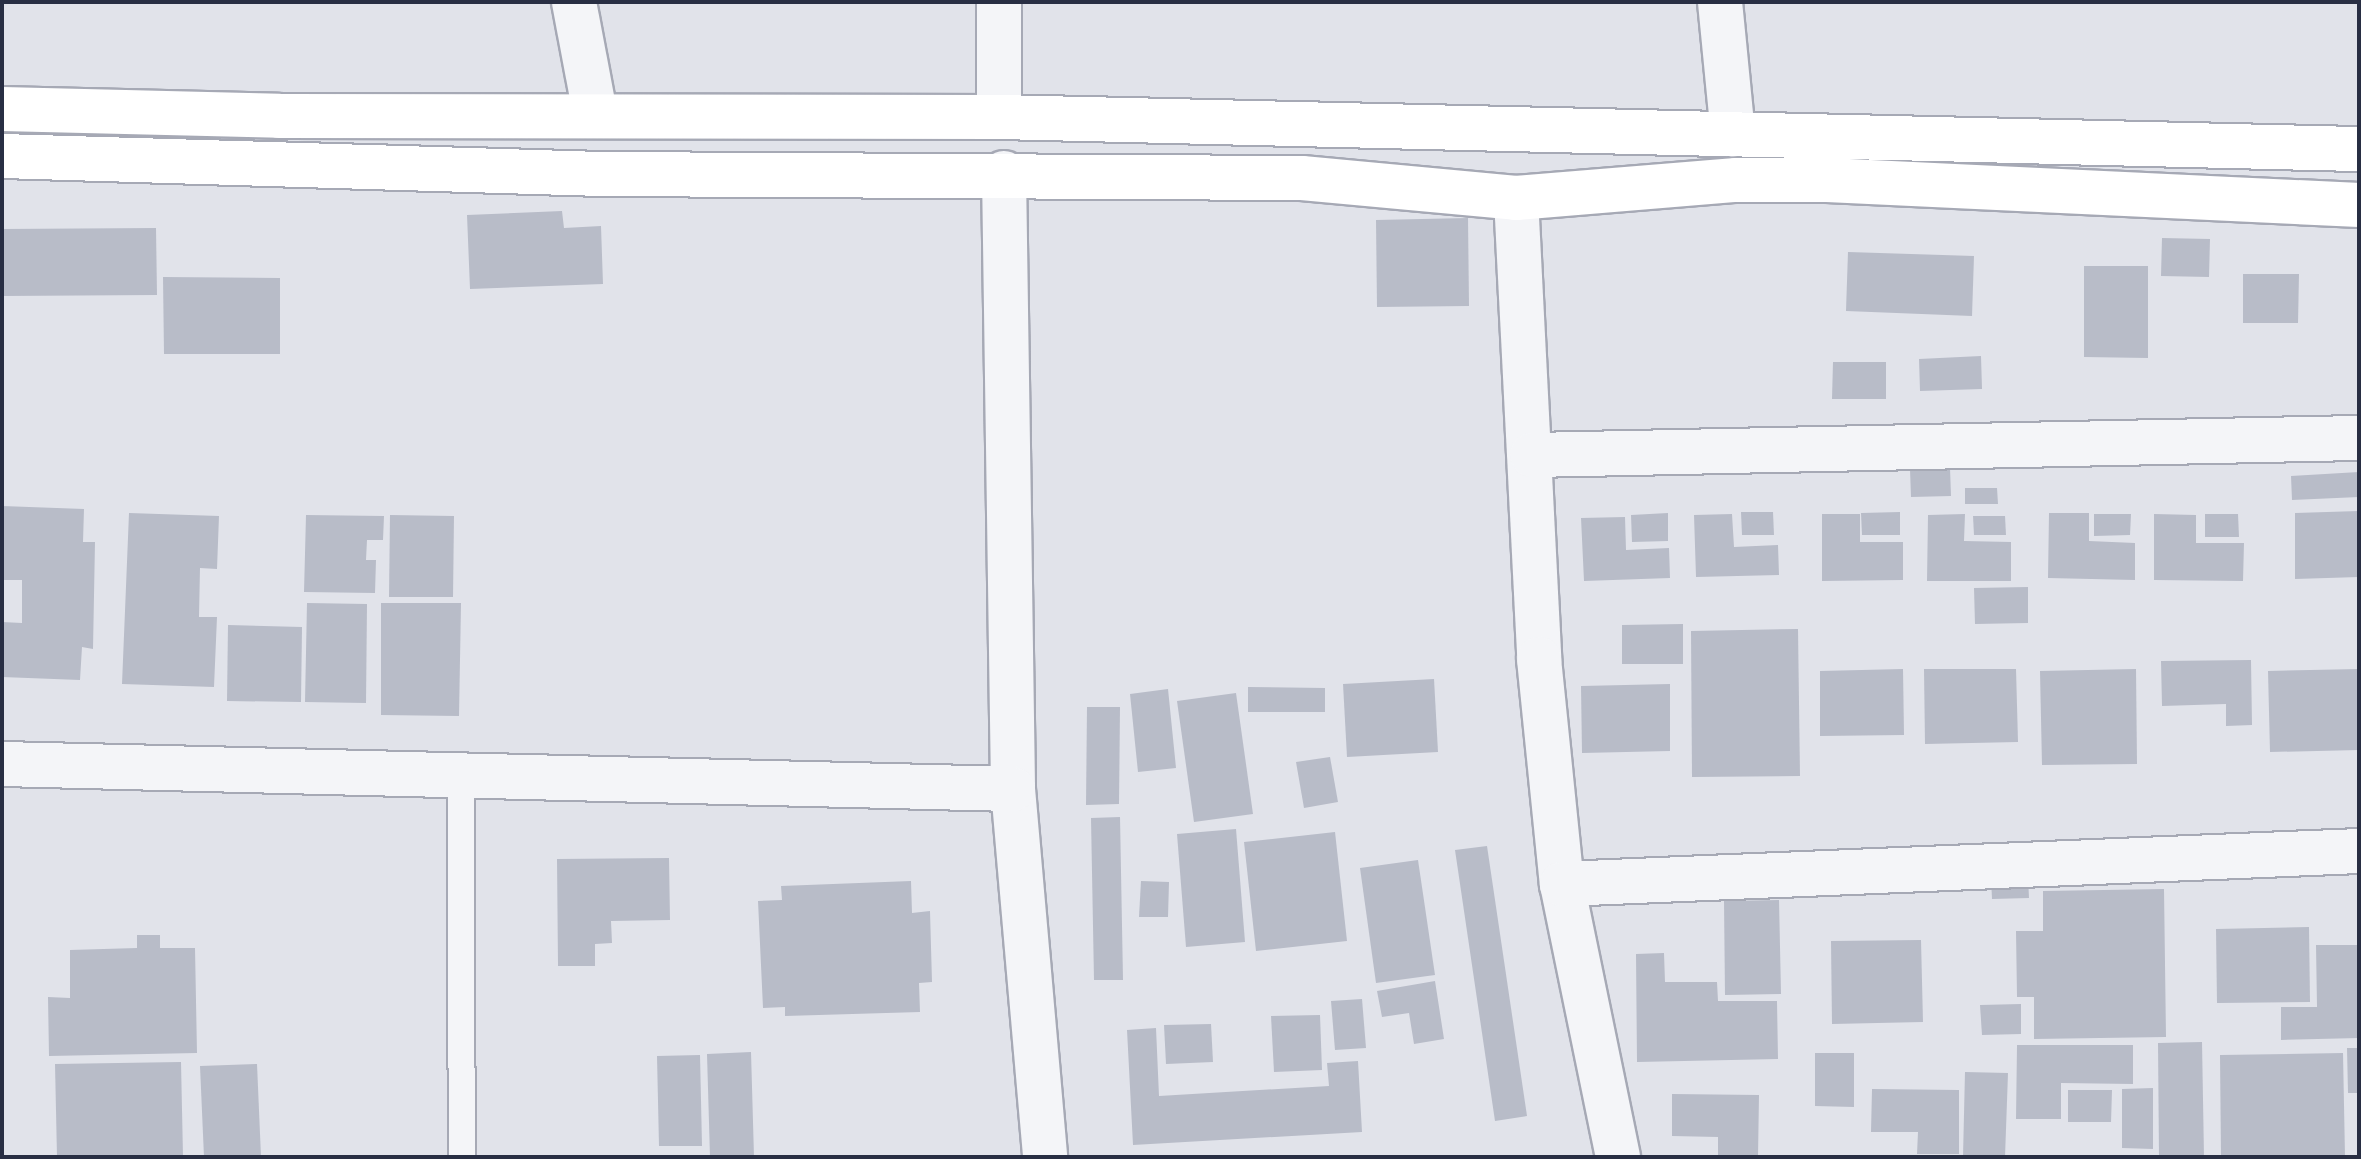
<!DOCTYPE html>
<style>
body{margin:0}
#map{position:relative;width:2361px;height:1159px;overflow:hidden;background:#e1e3ea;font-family:"Fira Sans",sans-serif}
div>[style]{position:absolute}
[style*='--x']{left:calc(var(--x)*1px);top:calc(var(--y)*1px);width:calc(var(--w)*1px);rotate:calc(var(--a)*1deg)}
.building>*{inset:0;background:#b8bcc8}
.roads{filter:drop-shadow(2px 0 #a6a9b5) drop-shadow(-2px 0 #a6a9b5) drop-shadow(0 2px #a6a9b5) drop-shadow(0 -2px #a6a9b5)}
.lane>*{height:26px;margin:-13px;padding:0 13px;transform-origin:13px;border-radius:13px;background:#f4f5f8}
.street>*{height:44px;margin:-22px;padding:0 22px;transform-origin:22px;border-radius:22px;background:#f4f5f8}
.primary>*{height:44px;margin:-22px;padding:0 22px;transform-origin:22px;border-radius:22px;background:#fff}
span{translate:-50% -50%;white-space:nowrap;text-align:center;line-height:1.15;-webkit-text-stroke:8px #f1f3f8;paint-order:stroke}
.frame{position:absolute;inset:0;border:4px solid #282e43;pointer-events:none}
</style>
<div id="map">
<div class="building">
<div style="clip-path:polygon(562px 211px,564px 228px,601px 226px,603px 284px,470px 289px,467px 215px)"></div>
<div style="clip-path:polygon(1468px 218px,1469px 306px,1377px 307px,1376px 220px)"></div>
<div style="clip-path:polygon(156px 228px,157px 295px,2px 296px,2px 229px)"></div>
<div style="clip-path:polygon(2162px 238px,2210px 239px,2209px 277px,2161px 276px)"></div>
<div style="clip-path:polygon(1848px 252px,1974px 256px,1972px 316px,1846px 311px)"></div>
<div style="clip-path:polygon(2084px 266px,2148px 266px,2148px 358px,2084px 357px)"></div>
<div style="clip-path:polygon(2243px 274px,2299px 274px,2298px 323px,2243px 323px)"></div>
<div style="clip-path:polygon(163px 277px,280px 278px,280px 354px,164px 354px)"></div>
<div style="clip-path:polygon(1981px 356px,1982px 389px,1920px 391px,1919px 359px)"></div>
<div style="clip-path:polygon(1833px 362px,1886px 362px,1886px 399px,1832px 399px)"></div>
<div style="clip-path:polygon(1950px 468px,1951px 496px,1911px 497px,1910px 469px)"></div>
<div style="clip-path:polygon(2359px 472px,2359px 497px,2292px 500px,2291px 476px)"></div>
<div style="clip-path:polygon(1965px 488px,1997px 488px,1998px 504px,1965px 504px)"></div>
<div style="clip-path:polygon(2px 506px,84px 509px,83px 542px,95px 542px,93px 649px,82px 647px,80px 680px,2px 677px,2px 622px,22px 623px,22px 580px,2px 580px)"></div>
<div style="clip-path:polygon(2359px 511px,2359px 577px,2295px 579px,2295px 513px)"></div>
<div style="clip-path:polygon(1741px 512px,1773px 512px,1774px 535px,1742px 535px)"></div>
<div style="clip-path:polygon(1900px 512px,1900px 535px,1862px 535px,1861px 513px)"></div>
<div style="clip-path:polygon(129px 513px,219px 516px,217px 569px,200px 568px,199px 617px,217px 617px,214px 687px,122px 684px)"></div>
<div style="clip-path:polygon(1668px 513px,1668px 541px,1632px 542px,1631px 515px)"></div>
<div style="clip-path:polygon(2049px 513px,2089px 513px,2089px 541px,2135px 543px,2135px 580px,2048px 578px)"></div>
<div style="clip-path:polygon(1732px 514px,1734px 547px,1778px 545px,1779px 575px,1696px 577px,1694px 515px)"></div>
<div style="clip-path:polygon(1822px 514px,1860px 514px,1860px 542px,1903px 542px,1903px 580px,1822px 581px)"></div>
<div style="clip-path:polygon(1965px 514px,1964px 541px,2011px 542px,2011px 581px,1927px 581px,1928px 515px)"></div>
<div style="clip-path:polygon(2094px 514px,2131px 514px,2130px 535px,2094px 536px)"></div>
<div style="clip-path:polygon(2154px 514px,2196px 515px,2196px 543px,2244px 543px,2243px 581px,2154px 580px)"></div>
<div style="clip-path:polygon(2205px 514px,2238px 514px,2239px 537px,2205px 537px)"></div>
<div style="clip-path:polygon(306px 515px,384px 516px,383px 540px,367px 540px,366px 560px,376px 560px,375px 593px,304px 592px)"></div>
<div style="clip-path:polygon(390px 515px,454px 516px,453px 597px,389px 597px)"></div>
<div style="clip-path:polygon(1973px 516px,2005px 516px,2006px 535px,1974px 535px)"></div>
<div style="clip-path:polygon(1625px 517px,1626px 550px,1669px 548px,1670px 578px,1584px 581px,1581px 518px)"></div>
<div style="clip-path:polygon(2028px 587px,2028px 623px,1975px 624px,1974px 588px)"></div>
<div style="clip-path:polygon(307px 603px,367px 604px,366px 703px,305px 702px)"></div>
<div style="clip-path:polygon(381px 603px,461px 603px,459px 716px,381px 715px)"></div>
<div style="clip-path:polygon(1683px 624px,1683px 664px,1622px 664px,1622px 625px)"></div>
<div style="clip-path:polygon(228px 625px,302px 627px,301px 702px,227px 701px)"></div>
<div style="clip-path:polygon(1798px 629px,1800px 776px,1692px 777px,1691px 631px)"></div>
<div style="clip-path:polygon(2251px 660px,2252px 725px,2226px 726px,2226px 704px,2162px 706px,2161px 661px)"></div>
<div style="clip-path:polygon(1903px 669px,1904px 735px,1820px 736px,1820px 671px)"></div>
<div style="clip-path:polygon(1924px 669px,2016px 669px,2018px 742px,1925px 744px)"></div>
<div style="clip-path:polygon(2136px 669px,2137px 764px,2042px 765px,2040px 671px)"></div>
<div style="clip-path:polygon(2359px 669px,2359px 750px,2270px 752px,2268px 671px)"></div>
<div style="clip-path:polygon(1434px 679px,1438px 752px,1347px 757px,1343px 684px)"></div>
<div style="clip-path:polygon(1670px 684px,1670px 751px,1582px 753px,1581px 686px)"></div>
<div style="clip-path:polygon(1248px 687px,1325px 688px,1325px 712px,1248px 712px)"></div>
<div style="clip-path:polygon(1168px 689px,1176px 768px,1138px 772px,1130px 694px)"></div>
<div style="clip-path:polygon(1236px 693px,1253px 814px,1194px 822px,1177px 701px)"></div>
<div style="clip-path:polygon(1087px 707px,1120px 707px,1119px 804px,1086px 805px)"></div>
<div style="clip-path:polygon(1330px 757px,1338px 802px,1304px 808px,1296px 762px)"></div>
<div style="clip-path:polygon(1120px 817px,1123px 980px,1094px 980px,1091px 818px)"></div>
<div style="clip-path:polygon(1236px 829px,1245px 942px,1186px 947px,1177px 834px)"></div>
<div style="clip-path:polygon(1335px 832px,1347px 941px,1256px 951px,1244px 842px)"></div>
<div style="clip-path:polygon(1487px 846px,1527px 1116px,1495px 1121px,1455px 850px)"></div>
<div style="clip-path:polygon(669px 858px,670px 920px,611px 921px,612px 943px,595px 944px,595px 966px,558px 966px,557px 859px)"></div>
<div style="clip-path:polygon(1418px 860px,1435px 975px,1376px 983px,1360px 868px)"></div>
<div style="clip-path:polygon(1991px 877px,2028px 877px,2029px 898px,1992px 899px)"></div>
<div style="clip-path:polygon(911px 881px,912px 913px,930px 911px,932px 982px,919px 983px,920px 1012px,785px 1016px,785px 1007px,763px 1008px,758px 901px,782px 900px,781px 886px)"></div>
<div style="clip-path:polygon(1141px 881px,1169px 882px,1168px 917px,1139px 917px)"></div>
<div style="clip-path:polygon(2164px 889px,2166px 1037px,2034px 1039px,2034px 997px,2017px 997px,2016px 931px,2043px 931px,2043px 891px)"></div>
<div style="clip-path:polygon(1779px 900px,1781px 994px,1725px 995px,1724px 901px)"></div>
<div style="clip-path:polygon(2309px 927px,2310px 1002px,2217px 1003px,2216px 929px)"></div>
<div style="clip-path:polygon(137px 935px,160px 935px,160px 948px,195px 948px,197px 1053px,49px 1056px,48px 997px,70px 998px,70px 950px,137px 948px)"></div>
<div style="clip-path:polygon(1921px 940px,1923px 1022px,1832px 1024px,1831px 941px)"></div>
<div style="clip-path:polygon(2316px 945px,2359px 945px,2359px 1038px,2281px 1040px,2281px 1007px,2317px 1007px)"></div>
<div style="clip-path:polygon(1664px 953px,1665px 982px,1717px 982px,1718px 1001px,1777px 1001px,1778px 1059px,1637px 1062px,1636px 954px)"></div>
<div style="clip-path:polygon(1435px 981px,1444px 1039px,1414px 1044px,1409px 1013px,1382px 1017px,1377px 991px)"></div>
<div style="clip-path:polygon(1362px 999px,1366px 1048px,1335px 1050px,1331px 1001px)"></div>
<div style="clip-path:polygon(2021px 1004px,2021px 1034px,1982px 1035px,1980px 1005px)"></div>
<div style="clip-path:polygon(1320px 1015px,1322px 1070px,1274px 1072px,1271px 1016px)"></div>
<div style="clip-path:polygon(1211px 1024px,1213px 1062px,1166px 1064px,1164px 1025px)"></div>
<div style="clip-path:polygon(1156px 1028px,1159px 1096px,1329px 1086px,1327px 1063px,1358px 1061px,1362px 1132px,1133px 1145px,1127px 1030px)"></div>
<div style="clip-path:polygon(2202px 1042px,2204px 1157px,2159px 1157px,2158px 1043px)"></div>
<div style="clip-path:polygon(2017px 1045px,2133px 1045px,2133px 1084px,2061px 1083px,2061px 1119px,2016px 1119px)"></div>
<div style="clip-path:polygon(2347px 1048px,2359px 1048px,2359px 1093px,2348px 1093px)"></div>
<div style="clip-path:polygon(751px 1052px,754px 1157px,710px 1157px,707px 1054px)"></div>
<div style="clip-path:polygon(1815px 1053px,1854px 1053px,1854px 1107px,1815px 1106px)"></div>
<div style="clip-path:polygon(2343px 1053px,2345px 1157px,2221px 1157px,2220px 1055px)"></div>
<div style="clip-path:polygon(700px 1055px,702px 1146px,659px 1146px,657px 1056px)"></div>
<div style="clip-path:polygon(181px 1062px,183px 1157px,57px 1157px,55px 1064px)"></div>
<div style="clip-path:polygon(257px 1064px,261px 1157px,204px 1157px,200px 1066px)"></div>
<div style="clip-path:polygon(1965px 1072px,2008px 1073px,2005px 1157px,1963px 1157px)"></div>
<div style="clip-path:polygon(2153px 1088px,2153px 1149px,2122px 1148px,2122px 1089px)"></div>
<div style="clip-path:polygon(1872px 1089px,1959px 1090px,1959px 1154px,1917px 1154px,1918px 1132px,1871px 1132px)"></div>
<div style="clip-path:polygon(2068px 1090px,2112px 1090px,2111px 1122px,2068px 1122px)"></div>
<div style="clip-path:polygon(1672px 1094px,1759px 1095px,1758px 1157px,1718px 1157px,1718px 1137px,1672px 1136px)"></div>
</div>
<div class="roads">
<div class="lane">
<div style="--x:461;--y:775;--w:382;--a:89.9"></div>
</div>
<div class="street">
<div style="--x:574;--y:2;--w:113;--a:79.3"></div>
<div style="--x:1720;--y:2;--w:133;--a:84.4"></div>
<div style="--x:999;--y:117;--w:115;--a:-90"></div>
<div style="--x:1004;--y:173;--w:616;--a:89.16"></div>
<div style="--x:1013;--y:789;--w:369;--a:85"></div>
<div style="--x:1516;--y:198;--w:462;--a:87.1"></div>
<div style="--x:1539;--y:659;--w:226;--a:84.2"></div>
<div style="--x:1562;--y:884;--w:279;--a:78.4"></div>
<div style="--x:1532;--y:455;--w:827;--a:-1.18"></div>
<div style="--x:2;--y:764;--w:1011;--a:1.42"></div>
<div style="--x:1562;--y:884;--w:798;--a:-2.37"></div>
</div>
<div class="primary">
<div style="--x:2;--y:109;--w:277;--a:1.4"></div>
<div style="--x:279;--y:116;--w:720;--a:0.08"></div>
<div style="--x:999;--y:117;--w:1360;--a:1.35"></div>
<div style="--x:2;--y:156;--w:599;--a:1.72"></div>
<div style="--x:601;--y:174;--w:701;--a:0.33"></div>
<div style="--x:1302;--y:178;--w:215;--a:5.3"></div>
<div style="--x:1516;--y:198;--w:221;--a:-4.7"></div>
<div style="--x:1736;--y:180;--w:91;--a:0"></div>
<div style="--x:1827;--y:180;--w:533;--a:2.69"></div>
</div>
</div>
<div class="frame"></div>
</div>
